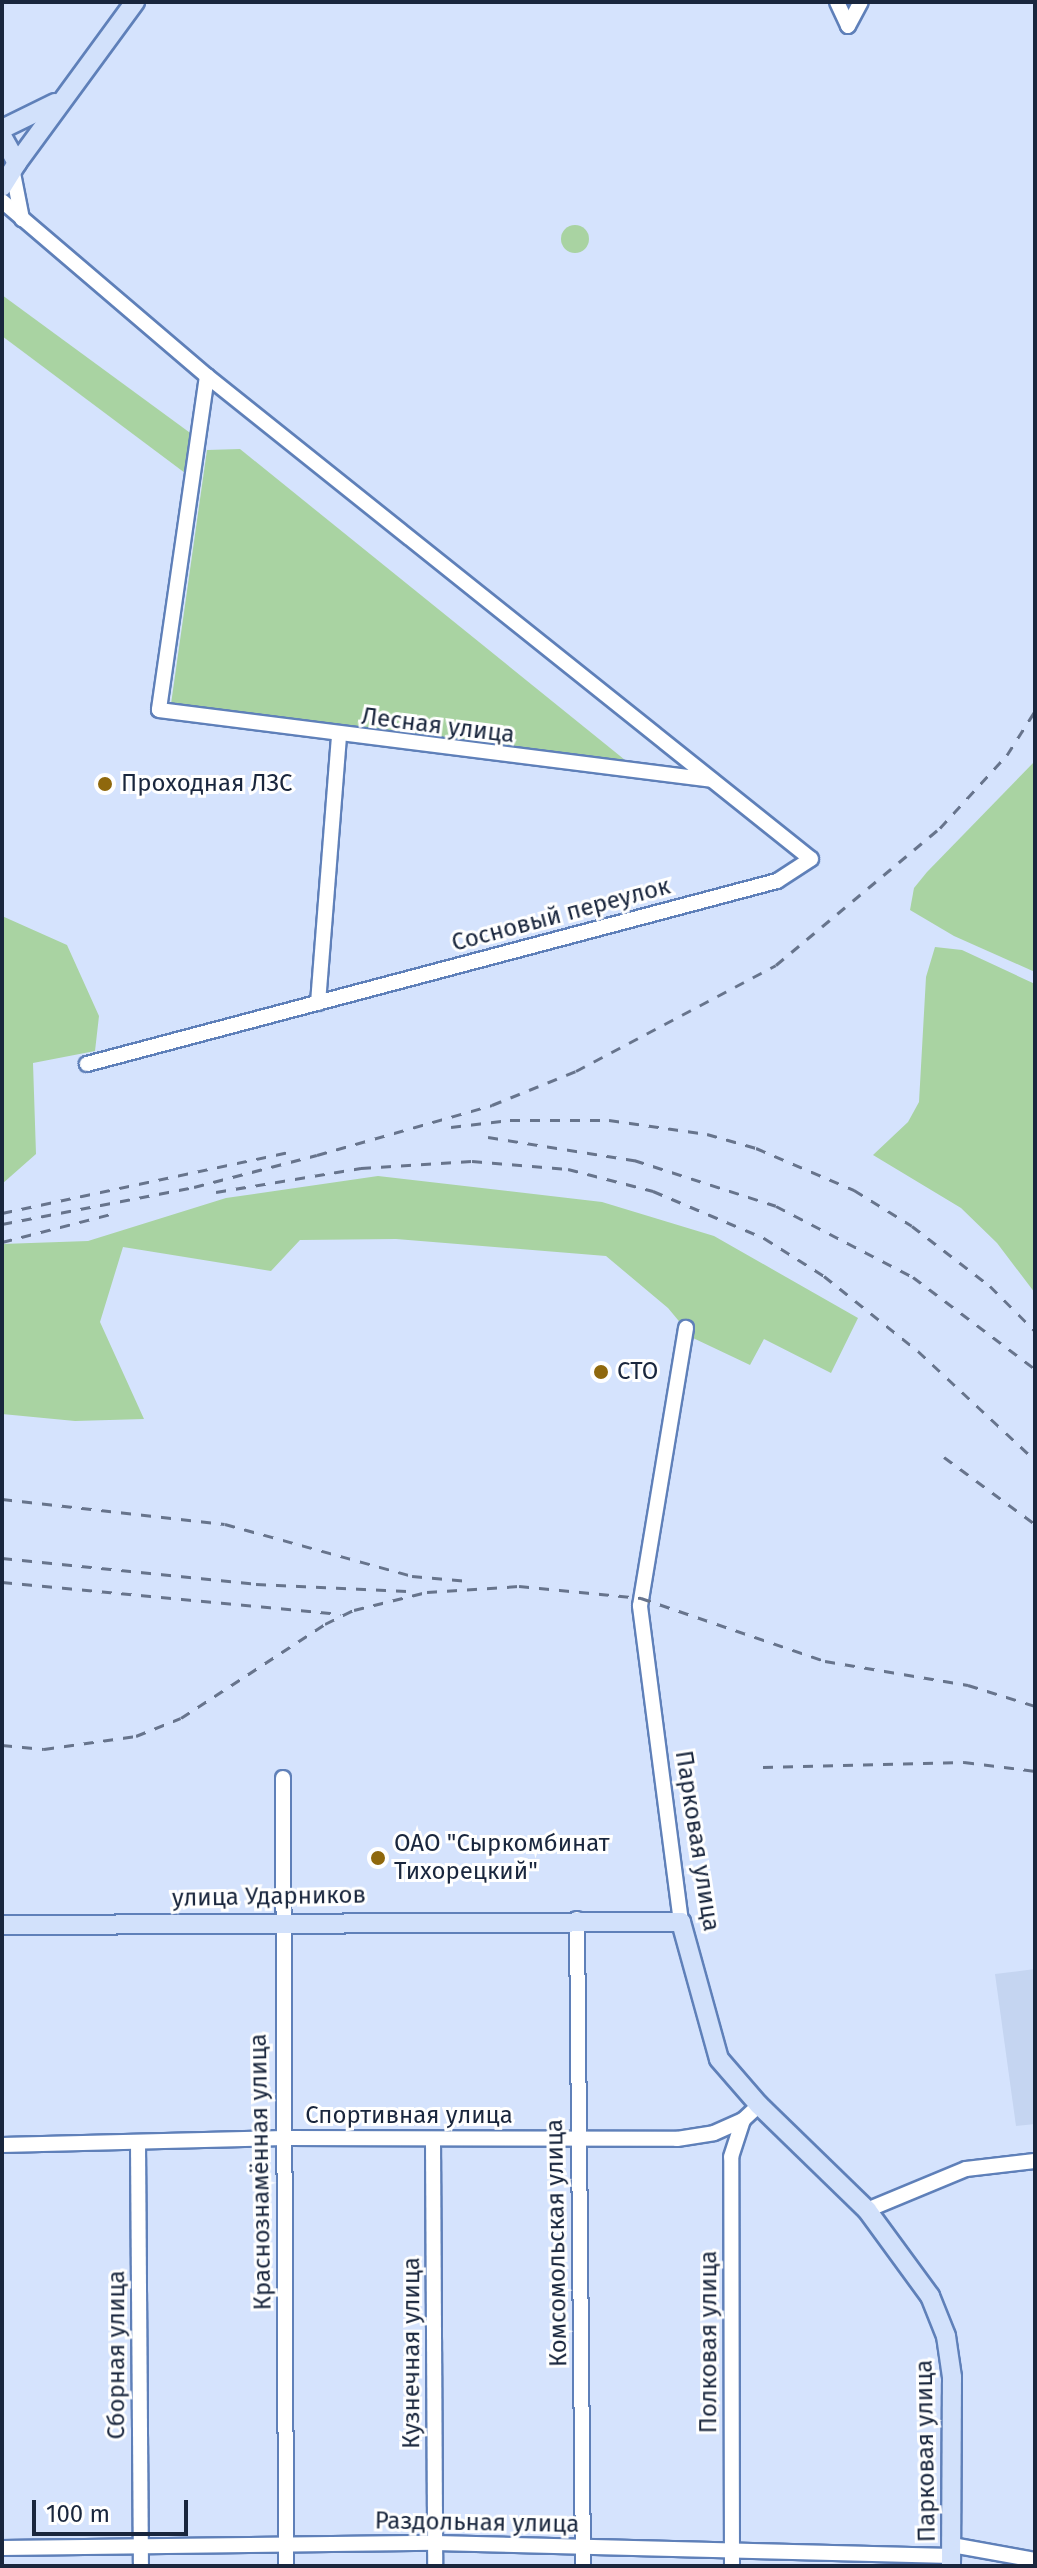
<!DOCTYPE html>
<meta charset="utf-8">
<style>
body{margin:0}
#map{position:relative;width:1037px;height:2568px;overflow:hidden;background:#d5e3fd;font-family:"Fira Sans",sans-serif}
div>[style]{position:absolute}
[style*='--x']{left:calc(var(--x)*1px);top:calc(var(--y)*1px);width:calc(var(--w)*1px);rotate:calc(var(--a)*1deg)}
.built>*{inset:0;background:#c5d5f1}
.green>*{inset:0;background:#a9d3a2}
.round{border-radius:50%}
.roads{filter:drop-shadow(2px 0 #5f80b9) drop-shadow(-2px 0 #5f80b9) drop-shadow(0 2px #5f80b9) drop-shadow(0 -2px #5f80b9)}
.minor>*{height:14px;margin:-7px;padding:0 7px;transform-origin:7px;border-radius:7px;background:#fff}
.major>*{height:18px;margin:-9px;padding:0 9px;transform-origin:9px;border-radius:9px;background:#d2e1fb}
.rail>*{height:3px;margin-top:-1.5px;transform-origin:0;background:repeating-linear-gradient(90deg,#67748c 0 10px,transparent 0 20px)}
.dots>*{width:22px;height:22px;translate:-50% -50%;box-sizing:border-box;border:4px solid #fff;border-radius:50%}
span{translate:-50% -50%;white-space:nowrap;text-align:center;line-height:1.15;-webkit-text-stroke:6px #fff;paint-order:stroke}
.street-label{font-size:24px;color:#19263d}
.poi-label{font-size:24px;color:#19263d}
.left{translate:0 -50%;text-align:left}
.frame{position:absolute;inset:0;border:4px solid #19263d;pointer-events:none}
.scale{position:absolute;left:32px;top:2500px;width:156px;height:36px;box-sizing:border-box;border:4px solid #19263d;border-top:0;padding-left:10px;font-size:24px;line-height:28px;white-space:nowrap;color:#19263d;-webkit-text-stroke:6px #fff;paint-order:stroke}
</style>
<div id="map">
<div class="built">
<div style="clip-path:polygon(1035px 1969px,1035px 2124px,1016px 2126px,995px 1974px)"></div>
</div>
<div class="green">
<div class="round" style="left:561px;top:225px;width:28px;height:28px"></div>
<div style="clip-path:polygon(2px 295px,193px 435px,185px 473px,2px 336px)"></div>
<div style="clip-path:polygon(240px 449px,625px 760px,171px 704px,207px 450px)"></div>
<div style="clip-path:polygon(1035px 761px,1035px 972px,954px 936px,910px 910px,914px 888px,927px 872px)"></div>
<div style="clip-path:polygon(2px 916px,67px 945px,99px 1016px,95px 1051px,33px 1063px,36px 1154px,2px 1184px)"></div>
<div style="clip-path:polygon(935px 947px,962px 950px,1035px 984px,1035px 1293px,997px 1243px,961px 1208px,873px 1155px,908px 1122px,919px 1102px,926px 977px)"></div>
<div style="clip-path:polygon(378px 1176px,602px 1202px,714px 1236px,858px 1318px,831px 1373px,764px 1339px,750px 1365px,693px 1338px,668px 1308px,606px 1256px,396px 1239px,300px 1240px,271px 1271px,123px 1247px,100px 1322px,144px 1419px,75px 1421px,2px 1414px,2px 1244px,88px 1241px,226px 1198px)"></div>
</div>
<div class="roads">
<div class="minor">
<div style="--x:837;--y:2;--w:26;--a:65"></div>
<div style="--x:848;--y:26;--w:27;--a:-62"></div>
<div style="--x:13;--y:173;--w:47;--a:78.9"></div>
<div style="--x:2;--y:201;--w:270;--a:40.5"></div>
<div style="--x:207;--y:376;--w:773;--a:38.65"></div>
<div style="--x:811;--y:859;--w:40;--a:147.1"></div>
<div style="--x:777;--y:881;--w:714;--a:165.15"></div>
<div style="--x:207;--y:376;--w:337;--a:98.2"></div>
<div style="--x:159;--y:710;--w:557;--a:7.21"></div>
<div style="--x:318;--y:1003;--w:268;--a:-85.5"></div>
<div style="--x:283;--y:1778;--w:788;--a:89.78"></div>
<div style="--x:577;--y:1919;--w:647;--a:89.47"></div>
<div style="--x:681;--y:1922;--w:319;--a:-97.4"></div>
<div style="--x:640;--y:1606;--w:282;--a:-80.6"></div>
<div style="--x:433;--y:2141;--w:425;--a:89.7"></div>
<div style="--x:138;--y:2144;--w:422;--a:89.6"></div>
<div style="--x:2;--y:2145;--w:283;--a:-1.4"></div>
<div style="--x:285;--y:2138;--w:392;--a:0.1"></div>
<div style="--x:677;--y:2139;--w:37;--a:-9"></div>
<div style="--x:714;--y:2133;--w:32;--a:-24"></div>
<div style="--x:743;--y:2120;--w:22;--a:-43"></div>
<div style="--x:867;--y:2210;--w:107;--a:-22.5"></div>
<div style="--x:966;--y:2169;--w:69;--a:-6.6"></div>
<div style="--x:952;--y:2545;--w:84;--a:10.2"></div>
<div style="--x:2;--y:2548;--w:433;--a:-0.7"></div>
<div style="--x:435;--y:2543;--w:517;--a:1.44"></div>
<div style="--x:732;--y:2566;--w:409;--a:-90.1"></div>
<div style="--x:731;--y:2157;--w:39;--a:-72"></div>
</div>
<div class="major">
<div style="--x:2;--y:129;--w:59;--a:-26.1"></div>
<div style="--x:2;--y:136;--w:31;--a:61"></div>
<div style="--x:17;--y:163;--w:28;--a:122"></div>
<div style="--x:17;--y:163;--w:200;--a:-53.8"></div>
<div style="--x:2;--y:1925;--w:679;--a:-0.25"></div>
<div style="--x:681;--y:1922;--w:142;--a:74.5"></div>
<div style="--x:719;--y:2059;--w:61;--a:49"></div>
<div style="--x:759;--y:2105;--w:151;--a:44.2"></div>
<div style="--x:867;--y:2210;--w:107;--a:53.8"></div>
<div style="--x:930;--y:2296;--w:43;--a:68.2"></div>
<div style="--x:946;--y:2336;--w:41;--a:81.7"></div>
<div style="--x:952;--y:2377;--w:189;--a:90.3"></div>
</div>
</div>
<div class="rail">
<div style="--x:451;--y:1127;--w:59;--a:-6.8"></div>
<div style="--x:510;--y:1120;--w:99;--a:0"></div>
<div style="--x:609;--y:1120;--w:99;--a:8.1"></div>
<div style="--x:707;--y:1134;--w:51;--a:15.9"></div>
<div style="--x:756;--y:1148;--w:107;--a:23.2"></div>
<div style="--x:854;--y:1190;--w:68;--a:31.8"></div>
<div style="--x:912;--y:1226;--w:98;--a:37.6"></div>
<div style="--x:990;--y:1286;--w:64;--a:45"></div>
<div style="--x:488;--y:1137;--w:148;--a:9"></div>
<div style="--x:634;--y:1160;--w:149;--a:17.9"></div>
<div style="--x:776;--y:1206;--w:154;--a:27.4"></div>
<div style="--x:913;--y:1277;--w:153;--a:37"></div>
<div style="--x:216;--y:1192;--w:147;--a:-9.4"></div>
<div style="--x:361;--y:1168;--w:111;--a:-3.6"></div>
<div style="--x:472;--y:1161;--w:96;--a:4.8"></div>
<div style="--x:568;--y:1169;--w:88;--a:14.5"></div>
<div style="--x:653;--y:1191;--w:121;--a:22.9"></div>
<div style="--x:764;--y:1238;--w:71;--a:32.3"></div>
<div style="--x:824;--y:1276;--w:120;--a:38.6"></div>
<div style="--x:918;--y:1351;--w:160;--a:43"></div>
<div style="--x:2;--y:1213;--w:292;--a:-12"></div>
<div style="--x:2;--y:1224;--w:196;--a:-10.9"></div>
<div style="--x:194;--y:1187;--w:127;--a:-14.6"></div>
<div style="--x:317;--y:1155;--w:182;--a:-15.9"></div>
<div style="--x:492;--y:1105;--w:91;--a:-22"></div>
<div style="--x:576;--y:1071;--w:226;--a:-27.9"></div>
<div style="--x:776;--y:965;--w:214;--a:-39.9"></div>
<div style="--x:940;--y:828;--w:99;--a:-47.5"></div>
<div style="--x:1007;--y:755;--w:52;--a:-57.5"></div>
<div style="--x:2;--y:1242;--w:113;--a:-14.4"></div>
<div style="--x:944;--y:1457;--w:113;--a:36.4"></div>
<div style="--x:2;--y:1499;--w:224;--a:6.4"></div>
<div style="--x:225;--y:1524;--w:194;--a:15.5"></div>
<div style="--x:412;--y:1576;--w:57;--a:5"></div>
<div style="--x:2;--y:1558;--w:255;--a:5.8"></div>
<div style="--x:256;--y:1584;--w:151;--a:2.7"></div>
<div style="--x:2;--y:1582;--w:340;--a:5.4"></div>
<div style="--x:2;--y:1745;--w:42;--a:5.4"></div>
<div style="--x:44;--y:1749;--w:93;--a:-8"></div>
<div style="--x:136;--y:1736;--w:48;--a:-21.8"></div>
<div style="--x:181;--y:1718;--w:172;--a:-33.1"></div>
<div style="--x:325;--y:1624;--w:32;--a:-26"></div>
<div style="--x:354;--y:1610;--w:75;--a:-13.9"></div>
<div style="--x:427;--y:1592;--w:92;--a:-3.7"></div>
<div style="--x:519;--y:1586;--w:123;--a:5.6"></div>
<div style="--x:641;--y:1598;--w:194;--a:18.9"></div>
<div style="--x:825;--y:1661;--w:145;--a:9.5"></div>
<div style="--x:968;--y:1685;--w:70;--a:17.4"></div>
<div style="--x:763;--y:1767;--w:201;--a:-1.4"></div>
<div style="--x:964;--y:1762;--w:72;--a:7.2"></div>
</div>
<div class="dots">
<div style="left:105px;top:784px;background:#8f680d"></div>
<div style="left:601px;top:1372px;background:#8f680d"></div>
<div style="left:378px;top:1858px;background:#8f680d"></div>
</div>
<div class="street-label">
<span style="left:438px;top:726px;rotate:7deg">Лесная улица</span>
<span style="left:561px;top:915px;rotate:-15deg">Сосновый переулок</span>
<span style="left:697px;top:1841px;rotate:81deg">Парковая улица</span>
<span style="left:269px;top:1897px;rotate:-1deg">улица Ударников</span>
<span style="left:409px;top:2116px">Спортивная улица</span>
<span style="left:261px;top:2172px;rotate:-91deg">Краснознамённая улица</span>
<span style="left:557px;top:2243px;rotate:-91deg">Комсомольская улица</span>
<span style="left:709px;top:2342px;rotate:-90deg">Полковая улица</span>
<span style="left:412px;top:2353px;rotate:-90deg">Кузнечная улица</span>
<span style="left:117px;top:2355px;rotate:-90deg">Сборная улица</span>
<span style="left:926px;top:2451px;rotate:-91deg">Парковая улица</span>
<span style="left:477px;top:2523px;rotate:1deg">Раздольная улица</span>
</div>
<div class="poi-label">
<span class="left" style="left:121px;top:784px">Проходная ЛЗС</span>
<span class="left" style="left:617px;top:1372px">СТО</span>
<span class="left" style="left:394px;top:1858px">ОАО "Сыркомбинат<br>Тихорецкий"</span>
</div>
<div class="frame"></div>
<div class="scale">100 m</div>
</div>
